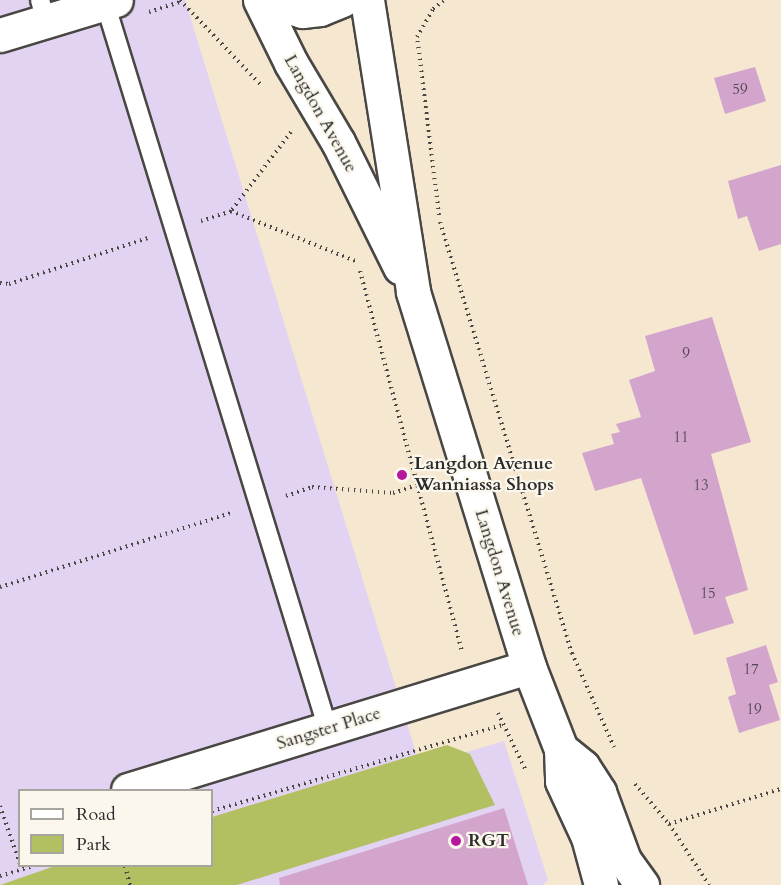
<!DOCTYPE html>
<style>
body{margin:0}
#map{position:relative;width:781px;height:885px;overflow:hidden;background:#f5e7d0;font-family:Cardo,serif}
div>[style]{position:absolute}
[style*='--x']{left:calc(var(--x)*1px);top:calc(var(--y)*1px);width:calc(var(--w)*1px);rotate:calc(var(--a)*1deg)}
.built>*{inset:0;background:#e3d3f2}
.green>*{inset:0;background:#b2c062}
.building>*{inset:0;background:#d3a5cd}
.path>*{height:4px;margin-top:-2px;transform-origin:0;background:repeating-linear-gradient(90deg,#494744 0 1.5px,transparent 0 6px)}
.roads{filter:drop-shadow(2px 0 #494744) drop-shadow(-2px 0 #494744) drop-shadow(0 2px #494744) drop-shadow(0 -2px #494744)}
.lane>*{height:18px;margin:-9px;padding:0 9px;transform-origin:9px;border-radius:9px;background:#fff}
.street>*{height:33px;margin:-16.5px;padding:0 16.5px;transform-origin:16.5px;border-radius:16.5px;background:#fff}
.secondary>*{height:33px;margin:-16.5px;padding:0 16.5px;transform-origin:16.5px;border-radius:16.5px;background:#fff}
.dots>*{width:16px;height:16px;translate:-50% -50%;box-sizing:border-box;border:3px solid #fbf7ec;border-radius:50%}
span{translate:-50% -50%;white-space:nowrap;text-align:center;line-height:1.15;-webkit-text-stroke:4.5px #fbf7ec;paint-order:stroke}
.number-label{font-size:15px;color:#554a54}
.number-label span{-webkit-text-stroke-width:0}
.street-label{font-size:18px;color:#2b2b2b}
.poi-label{font-size:18px;color:#2b2b2b;font-weight:700}
.left{translate:0 -50%;text-align:left}
.legend{position:absolute;left:18px;top:789px;width:195px;height:78px;box-sizing:border-box;background:#fbf7ec;border:2px solid #a8a59f;margin:0;padding:8px 10px;list-style:none;font-size:18px;color:#2b2b2b}
.legend li{display:flex;align-items:center;gap:12px;height:30px}
.legend b{width:30px;border:2px solid #a8a59f}
</style>
<div id="map">
<div class="built">
<div style="clip-path:polygon(0 0,185px 0,420px 766px,504px 741px,548px 880px,543px 885px,144px 885px,212px 866px,212px 790px,20px 790px,20px 866px,63px 866px,0 885px)"></div>
</div>
<div class="green">
<div style="clip-path:polygon(447px 745px,470px 754px,495px 805px,237px 885px,0 885px,55px 866px,212px 866px,212px 817px)"></div>
</div>
<div class="building">
<div style="clip-path:polygon(755px 67px,766px 101px,725px 114px,714px 78px)"></div>
<div style="clip-path:polygon(781px 165px,781px 244px,759px 251px,747px 216px,738px 219px,728px 181px)"></div>
<div style="clip-path:polygon(712px 317px,751px 442px,711px 454px,748px 590px,725px 597px,734px 623px,694px 635px,641px 478px,595px 491px,582px 453px,614px 444px,611px 434px,620px 432px,616px 424px,641px 417px,629px 380px,655px 371px,645px 336px)"></div>
<div style="clip-path:polygon(766px 645px,778px 682px,769px 685px,780px 720px,739px 733px,728px 697px,736px 694px,726px 658px)"></div>
<div style="clip-path:polygon(504px 808px,528px 885px,280px 885px,279px 878px)"></div>
</div>
<div class="path">
<div style="--x:180;--y:0;--w:119;--a:46.4"></div>
<div style="--x:149;--y:12;--w:33;--a:-18"></div>
<div style="--x:291;--y:132;--w:99;--a:127.2"></div>
<div style="--x:231;--y:211;--w:137;--a:21.9"></div>
<div style="--x:439;--y:215;--w:179;--a:-97"></div>
<div style="--x:417;--y:37;--w:32;--a:-60"></div>
<div style="--x:433;--y:9;--w:14;--a:-39"></div>
<div style="--x:201;--y:221;--w:32;--a:-18"></div>
<div style="--x:440;--y:222;--w:451;--a:73"></div>
<div style="--x:572;--y:653;--w:103;--a:65.9"></div>
<div style="--x:360;--y:271;--w:394;--a:75"></div>
<div style="--x:0;--y:283;--w:9;--a:6"></div>
<div style="--x:9;--y:284;--w:146;--a:-18.3"></div>
<div style="--x:286;--y:496;--w:28;--a:-19"></div>
<div style="--x:312;--y:487;--w:81;--a:4.2"></div>
<div style="--x:393;--y:493;--w:25;--a:-18"></div>
<div style="--x:0;--y:587;--w:245;--a:-17.8"></div>
<div style="--x:498;--y:713;--w:64;--a:64.2"></div>
<div style="--x:635;--y:784;--w:52;--a:49.6"></div>
<div style="--x:669;--y:824;--w:73;--a:56.7"></div>
<div style="--x:0;--y:806;--w:61;--a:71"></div>
<div style="--x:212;--y:811;--w:306;--a:-16.5"></div>
<div style="--x:669;--y:824;--w:117;--a:-17.4"></div>
<div style="--x:125;--y:866;--w:20;--a:75"></div>
<div style="--x:0;--y:876;--w:34;--a:-17"></div>
</div>
<div class="roads">
<div class="lane">
<div style="--x:40;--y:0;--w:22;--a:74"></div>
<div style="--x:105;--y:3;--w:759;--a:72.93"></div>
</div>
<div class="street">
<div style="--x:0;--y:35;--w:121;--a:-16.8"></div>
<div style="--x:128;--y:790;--w:419;--a:-17.1"></div>
</div>
<div class="secondary">
<div style="--x:260;--y:0;--w:70;--a:63.8"></div>
<div style="--x:291;--y:63;--w:92;--a:59.3"></div>
<div style="--x:338;--y:142;--w:140;--a:63.6"></div>
<div style="--x:268;--y:0;--w:36;--a:18"></div>
<div style="--x:302;--y:11;--w:18;--a:-6"></div>
<div style="--x:320;--y:9;--w:24;--a:-22"></div>
<div style="--x:367;--y:0;--w:296;--a:81"></div>
<div style="--x:413;--y:292;--w:393;--a:72.8"></div>
<div style="--x:529;--y:667;--w:88;--a:68.7"></div>
<div style="--x:561;--y:749;--w:32;--a:88"></div>
<div style="--x:562;--y:781;--w:62;--a:65.1"></div>
<div style="--x:588;--y:837;--w:50;--a:74.8"></div>
<div style="--x:561;--y:749;--w:28;--a:39"></div>
<div style="--x:583;--y:767;--w:30;--a:57"></div>
<div style="--x:599;--y:792;--w:72;--a:69.8"></div>
<div style="--x:624;--y:860;--w:31;--a:54"></div>
</div>
</div>
<div class="dots">
<div style="left:402px;top:475px;background:#b5179e"></div>
<div style="left:456px;top:841px;background:#b5179e"></div>
</div>
<div class="number-label">
<span style="left:740px;top:90px">59</span>
<span style="left:686px;top:354px">9</span>
<span style="left:681px;top:438px">11</span>
<span style="left:701px;top:486px">13</span>
<span style="left:708px;top:594px">15</span>
<span style="left:751px;top:670px">17</span>
<span style="left:754px;top:710px">19</span>
</div>
<div class="street-label">
<span style="left:320px;top:114px;rotate:61deg">Langdon Avenue</span>
<span style="left:499px;top:573px;rotate:73deg">Langdon Avenue</span>
<span style="left:329px;top:729px;rotate:-17deg">Sangster Place</span>
</div>
<div class="poi-label">
<span class="left" style="left:414px;top:475px">Langdon Avenue<br>Wanniassa Shops</span>
<span class="left" style="left:468px;top:841px">RGT</span>
</div>
<ul class="legend">
<li><b style="height:8px;background:#fff"></b>Road</li>
<li><b style="height:16px;background:#b2c062"></b>Park</li>
</ul>
</div>
